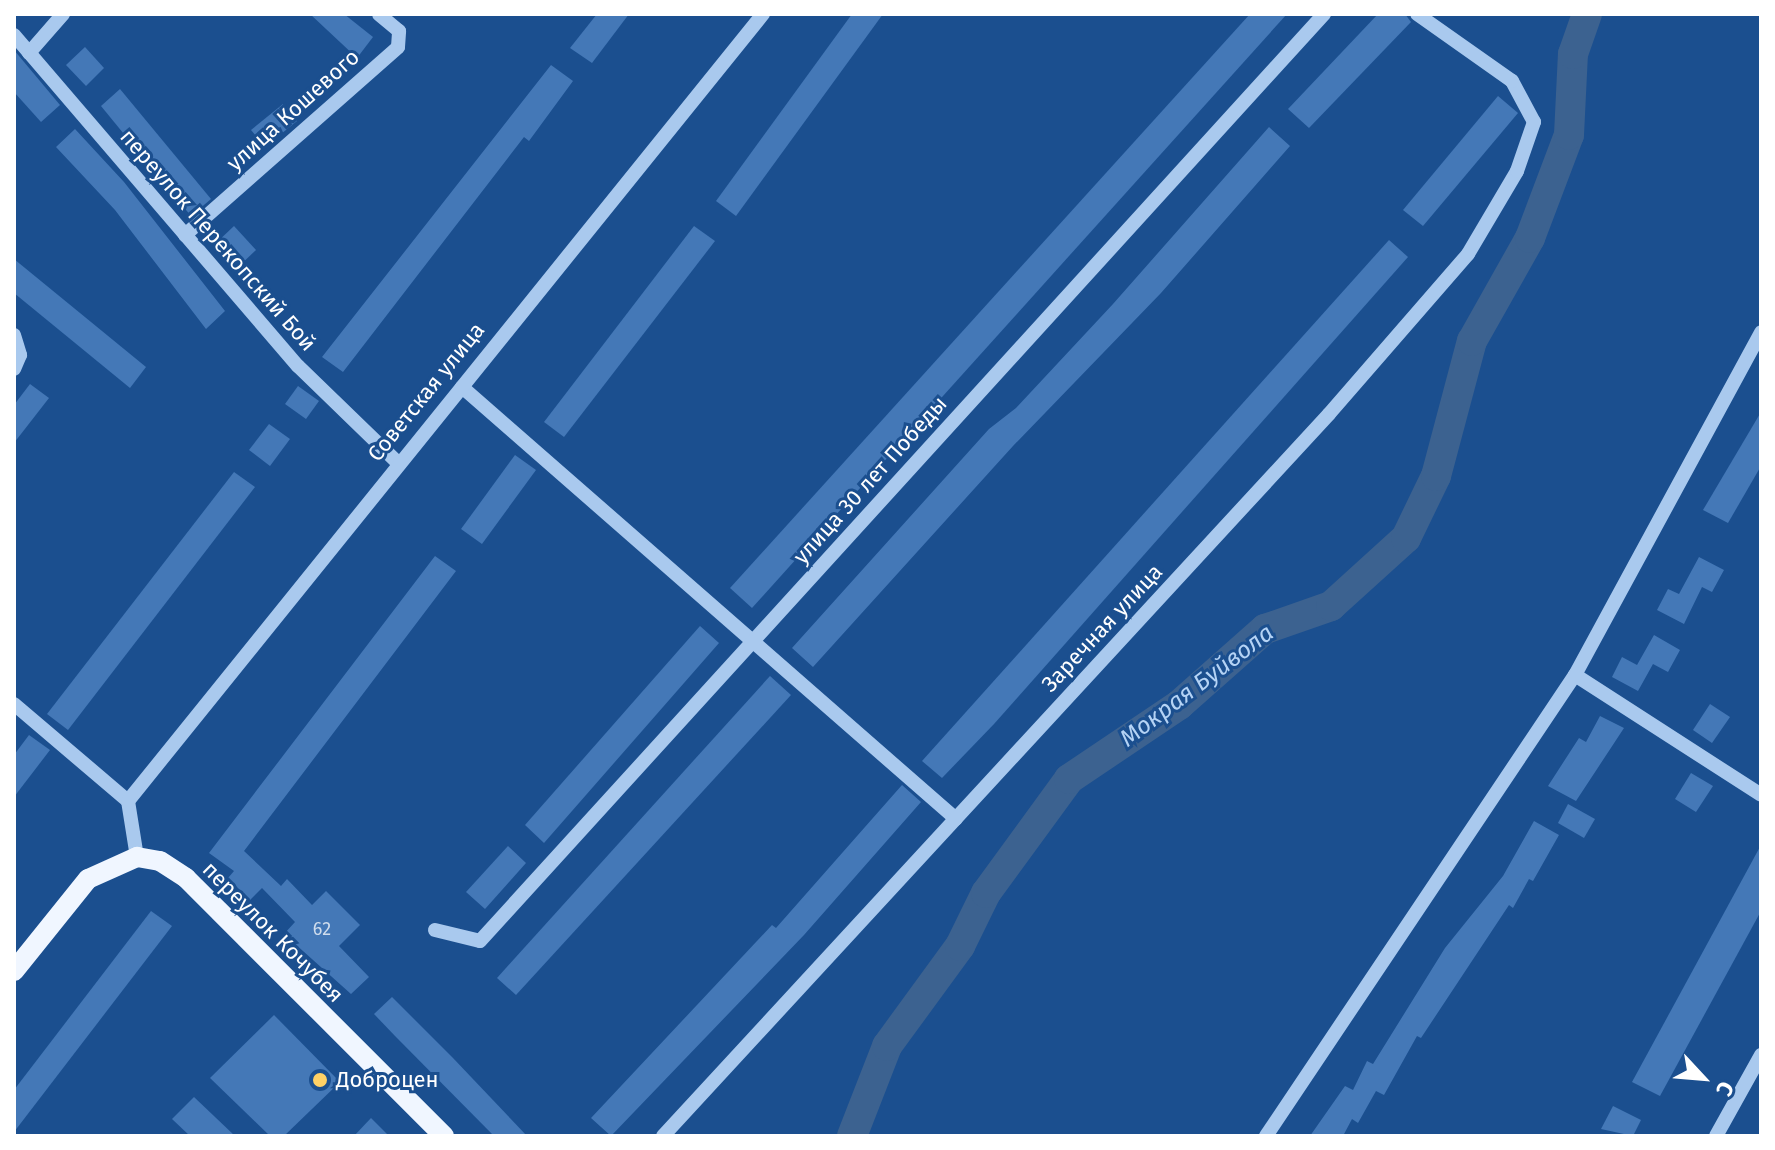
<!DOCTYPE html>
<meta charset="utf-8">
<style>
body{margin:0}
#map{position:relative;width:1775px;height:1150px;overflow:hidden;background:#1b4f8f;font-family:"Fira Sans",sans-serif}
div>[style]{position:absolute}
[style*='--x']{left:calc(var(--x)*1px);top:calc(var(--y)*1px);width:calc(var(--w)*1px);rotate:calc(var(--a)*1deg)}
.river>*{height:30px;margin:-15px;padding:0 15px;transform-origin:15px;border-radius:15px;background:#3c6290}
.building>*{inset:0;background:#4478b7}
.minor>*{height:14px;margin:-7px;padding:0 7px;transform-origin:7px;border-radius:7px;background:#a9c9ee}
.major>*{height:20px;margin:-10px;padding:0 10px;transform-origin:10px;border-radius:10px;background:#f0f6ff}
.dots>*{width:22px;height:22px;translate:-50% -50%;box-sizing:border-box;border:4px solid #1b4f8f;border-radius:50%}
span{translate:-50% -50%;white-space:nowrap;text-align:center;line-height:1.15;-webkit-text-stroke:6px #1b4f8f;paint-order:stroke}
.number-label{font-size:18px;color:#d0dded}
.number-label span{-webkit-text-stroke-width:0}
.street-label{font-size:22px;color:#fff}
.poi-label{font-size:22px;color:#fff}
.left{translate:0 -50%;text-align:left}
.water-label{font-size:24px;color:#b5d3f5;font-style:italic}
.frame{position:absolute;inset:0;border:16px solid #fff;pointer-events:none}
.north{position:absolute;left:1663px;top:1038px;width:80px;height:80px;-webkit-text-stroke:6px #1b4f8f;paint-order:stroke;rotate:116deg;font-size:22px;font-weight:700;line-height:32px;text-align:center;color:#fff}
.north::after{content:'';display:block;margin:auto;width:28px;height:36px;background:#fff;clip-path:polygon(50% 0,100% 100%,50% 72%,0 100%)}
</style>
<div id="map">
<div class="river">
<div style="--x:852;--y:1136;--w:97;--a:-68.7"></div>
<div style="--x:887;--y:1046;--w:124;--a:-53.9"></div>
<div style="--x:960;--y:946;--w:59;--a:-63.9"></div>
<div style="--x:986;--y:893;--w:141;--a:-53.9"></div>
<div style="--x:1069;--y:779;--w:133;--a:-33.9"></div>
<div style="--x:1179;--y:705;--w:115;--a:-41.5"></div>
<div style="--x:1265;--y:629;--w:70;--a:-19.2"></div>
<div style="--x:1331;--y:606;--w:101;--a:-42.2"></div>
<div style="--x:1406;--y:538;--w:69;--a:-64.2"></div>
<div style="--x:1436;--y:476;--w:140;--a:-75.1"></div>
<div style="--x:1472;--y:341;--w:118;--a:-60.6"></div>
<div style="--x:1530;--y:238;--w:110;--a:-69.3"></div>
<div style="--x:1569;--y:135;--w:81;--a:-87.2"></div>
<div style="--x:1573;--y:54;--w:42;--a:-70.7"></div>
</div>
<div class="building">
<div style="clip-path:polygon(310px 14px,344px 14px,373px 37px,357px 58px)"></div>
<div style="clip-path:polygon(597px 14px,629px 14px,592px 63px,570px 48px)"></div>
<div style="clip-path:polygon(852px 14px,883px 14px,736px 216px,716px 201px)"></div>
<div style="clip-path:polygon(1250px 14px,1287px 14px,752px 608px,730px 588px)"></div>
<div style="clip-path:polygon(1378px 14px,1405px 14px,1411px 22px,1309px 128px,1288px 109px)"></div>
<div style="clip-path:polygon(85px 47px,104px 68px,86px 86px,66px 65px)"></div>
<div style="clip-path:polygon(14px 50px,60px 105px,41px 122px,14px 92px)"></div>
<div style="clip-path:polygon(551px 65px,573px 81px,529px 141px,524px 137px,343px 372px,322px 357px)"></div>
<div style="clip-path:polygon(120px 89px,211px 199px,191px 216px,101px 106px)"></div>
<div style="clip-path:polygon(1498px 96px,1518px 113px,1423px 226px,1403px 210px)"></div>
<div style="clip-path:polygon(283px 104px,297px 121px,265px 147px,251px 130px)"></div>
<div style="clip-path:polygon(1269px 127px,1290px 146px,1161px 293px,1013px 446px,813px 667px,792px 648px,989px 429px,1016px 408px,1113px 304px)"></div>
<div style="clip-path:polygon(75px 129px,124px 182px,225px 311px,206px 329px,115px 210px,56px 147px)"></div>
<div style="clip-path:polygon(234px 226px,256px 250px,237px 268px,215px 244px)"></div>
<div style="clip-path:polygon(694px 226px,715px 241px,564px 437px,544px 422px)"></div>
<div style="clip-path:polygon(1389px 240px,1408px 257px,994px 724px,942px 778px,922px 761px)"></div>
<div style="clip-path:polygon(14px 259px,146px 367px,130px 388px,14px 293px)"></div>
<div style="clip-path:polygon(30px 384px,49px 398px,14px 443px,14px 405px)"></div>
<div style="clip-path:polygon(298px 386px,319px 401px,306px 419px,285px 404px)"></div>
<div style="clip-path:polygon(1761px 412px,1761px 466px,1728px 523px,1703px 510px)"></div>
<div style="clip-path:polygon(269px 424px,290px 439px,270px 466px,249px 450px)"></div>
<div style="clip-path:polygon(515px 455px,536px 470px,482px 544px,461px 529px)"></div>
<div style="clip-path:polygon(234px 472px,255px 487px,68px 730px,47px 714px)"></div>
<div style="clip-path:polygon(435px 556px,456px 571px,244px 851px,281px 886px,287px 879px,312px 905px,326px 891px,360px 925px,339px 946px,369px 977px,351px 994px,284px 934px,295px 922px,262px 888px,250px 900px,228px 878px,234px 871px,209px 853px)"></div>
<div style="clip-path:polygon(1699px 557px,1724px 570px,1712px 592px,1702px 587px,1684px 624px,1657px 610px,1668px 589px,1679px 594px)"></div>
<div style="clip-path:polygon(700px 626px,719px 643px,544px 843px,525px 825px)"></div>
<div style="clip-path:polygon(1654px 635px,1680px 650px,1668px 672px,1653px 664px,1638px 691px,1612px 677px,1622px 657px,1637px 665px)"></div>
<div style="clip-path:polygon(770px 676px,791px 695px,516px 995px,497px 978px)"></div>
<div style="clip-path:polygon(1710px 704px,1730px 717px,1712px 743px,1693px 730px)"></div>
<div style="clip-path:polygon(1600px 716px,1624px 728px,1576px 801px,1548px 786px,1579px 738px,1586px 742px)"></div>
<div style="clip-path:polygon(29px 735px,50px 750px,14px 797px,14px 755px)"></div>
<div style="clip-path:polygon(1691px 773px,1713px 786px,1696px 812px,1675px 799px)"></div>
<div style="clip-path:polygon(902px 785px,921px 802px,804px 935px,611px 1136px,591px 1118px,772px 925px,776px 928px)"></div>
<div style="clip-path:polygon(1568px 804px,1595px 819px,1584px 838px,1558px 823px)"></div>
<div style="clip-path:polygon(1534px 821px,1559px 835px,1533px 881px,1529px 879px,1513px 908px,1509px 905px,1421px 1038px,1417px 1036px,1384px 1095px,1376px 1091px,1358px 1123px,1352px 1119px,1343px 1136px,1310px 1136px,1345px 1086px,1353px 1090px,1367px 1061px,1373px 1064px,1445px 948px,1503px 876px)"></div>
<div style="clip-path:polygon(1761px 845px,1761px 911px,1660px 1096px,1632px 1082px)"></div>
<div style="clip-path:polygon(508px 846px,526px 863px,485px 909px,466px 892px)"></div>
<div style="clip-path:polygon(151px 911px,172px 926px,14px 1132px,14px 1090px)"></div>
<div style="clip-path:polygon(392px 997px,453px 1058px,527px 1136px,494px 1136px,396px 1037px,374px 1014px)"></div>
<div style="clip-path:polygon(274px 1015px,340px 1082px,284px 1136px,270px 1136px,210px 1078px)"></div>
<div style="clip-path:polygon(194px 1097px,235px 1136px,190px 1136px,172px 1119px)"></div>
<div style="clip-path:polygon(1613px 1106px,1641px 1120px,1633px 1136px,1601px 1129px)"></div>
<div style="clip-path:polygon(371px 1118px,389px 1136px,354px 1136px)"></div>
</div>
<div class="minor">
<div style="--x:14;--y:35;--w:436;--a:49.4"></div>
<div style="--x:298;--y:366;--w:141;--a:44.1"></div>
<div style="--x:29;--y:53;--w:52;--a:-48.9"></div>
<div style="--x:185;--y:235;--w:284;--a:-41.4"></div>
<div style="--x:398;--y:47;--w:16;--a:-86"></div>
<div style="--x:399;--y:31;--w:26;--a:-140"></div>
<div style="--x:14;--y:335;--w:21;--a:73"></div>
<div style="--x:20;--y:355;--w:15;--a:113"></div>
<div style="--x:462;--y:387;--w:656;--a:41.17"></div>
<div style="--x:1575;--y:675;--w:221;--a:32.8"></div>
<div style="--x:14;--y:704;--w:150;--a:40.4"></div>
<div style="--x:128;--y:801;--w:57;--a:80.9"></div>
<div style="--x:128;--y:801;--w:1011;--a:-51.1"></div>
<div style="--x:435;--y:930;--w:46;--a:13.7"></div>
<div style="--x:480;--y:941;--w:1254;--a:-47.68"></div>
<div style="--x:663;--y:1136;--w:982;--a:-47.31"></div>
<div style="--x:1329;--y:414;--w:212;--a:-49"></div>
<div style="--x:1468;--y:254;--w:96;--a:-59.4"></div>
<div style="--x:1517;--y:171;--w:52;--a:-70.9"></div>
<div style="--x:1534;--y:122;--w:47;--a:-118.2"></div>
<div style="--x:1512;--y:81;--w:116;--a:-144.8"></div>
<div style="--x:1266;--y:1136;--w:555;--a:-56.17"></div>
<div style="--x:1575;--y:675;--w:390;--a:-61.5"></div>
<div style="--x:1716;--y:1136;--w:93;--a:-60.9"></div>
</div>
<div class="major">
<div style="--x:14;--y:971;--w:118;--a:-51.2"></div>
<div style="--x:88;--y:879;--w:54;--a:-24.2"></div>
<div style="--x:137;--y:857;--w:23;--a:10"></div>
<div style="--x:160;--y:861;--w:31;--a:33"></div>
<div style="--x:186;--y:878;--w:365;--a:45"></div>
</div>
<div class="dots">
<div style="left:320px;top:1080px;background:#ffd166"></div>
</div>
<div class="number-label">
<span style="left:322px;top:929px">62</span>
</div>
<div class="street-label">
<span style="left:293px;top:110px;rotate:-42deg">улица Кошевого</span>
<span style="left:218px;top:240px;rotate:49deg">переулок Перекопский Бой</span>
<span style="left:426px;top:392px;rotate:-51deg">Советская улица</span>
<span style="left:870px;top:480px;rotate:-48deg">улица 30 лет Победы</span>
<span style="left:1102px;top:628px;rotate:-47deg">Заречная улица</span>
<span style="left:273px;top:932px;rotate:45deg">переулок Кочубея</span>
</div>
<div class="poi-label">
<span class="left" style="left:336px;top:1080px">Доброцен</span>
</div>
<div class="water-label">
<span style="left:1197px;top:686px;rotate:-37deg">Мокрая Буйвола</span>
</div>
<div class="frame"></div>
<div class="north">С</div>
</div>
